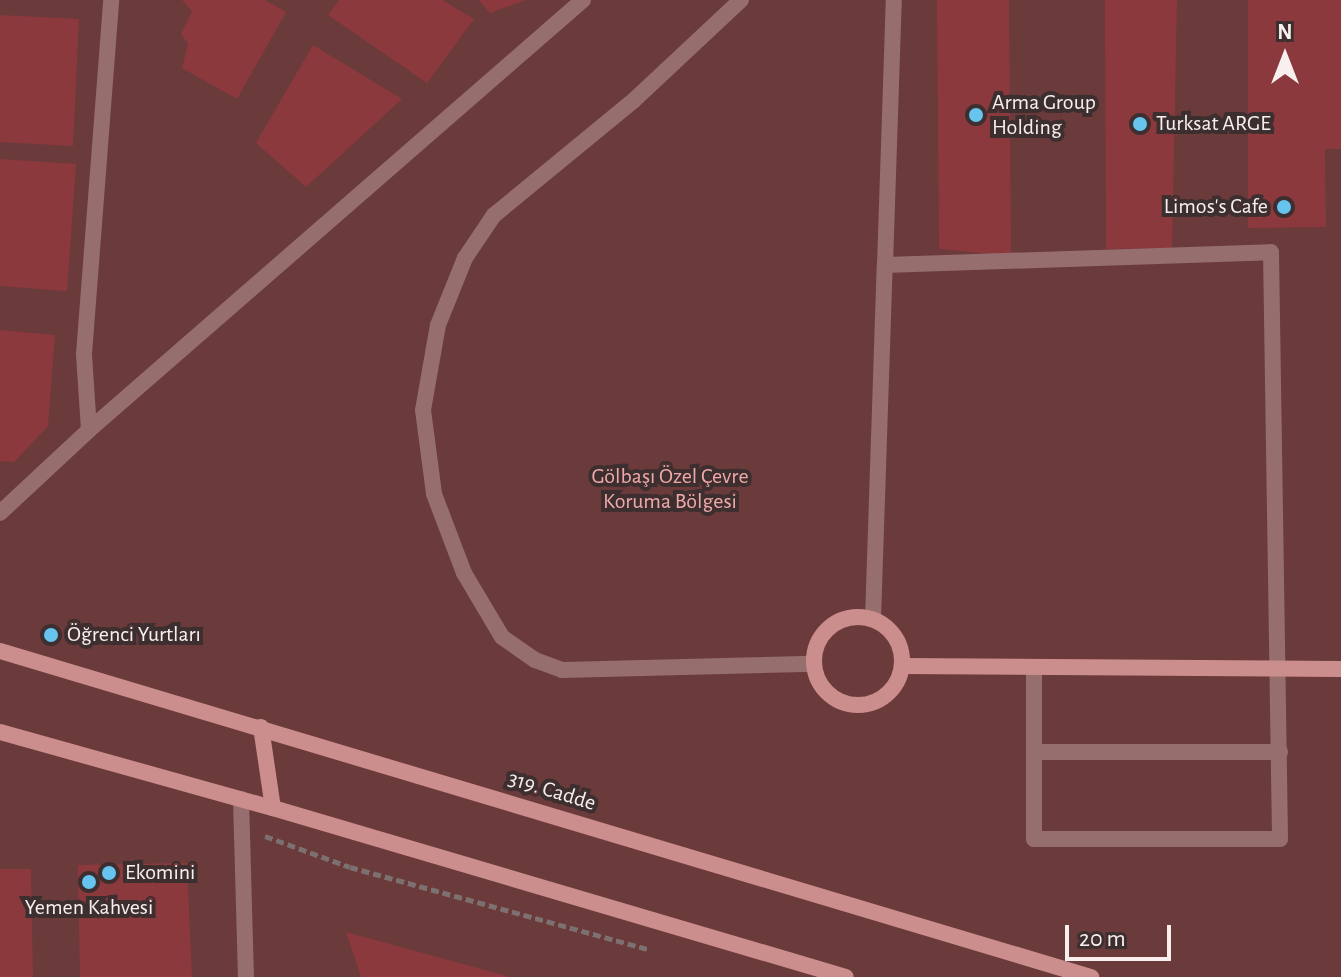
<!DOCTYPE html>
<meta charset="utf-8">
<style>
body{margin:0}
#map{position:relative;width:1341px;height:977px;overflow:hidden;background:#3d2f2f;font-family:"Alegreya Sans",sans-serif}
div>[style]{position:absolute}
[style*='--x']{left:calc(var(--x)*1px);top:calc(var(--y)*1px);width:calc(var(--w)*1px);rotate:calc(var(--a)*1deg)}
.green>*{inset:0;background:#6b3a3b}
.building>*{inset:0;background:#8c393e}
.path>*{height:5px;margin-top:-2.5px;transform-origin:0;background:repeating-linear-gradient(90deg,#7c7070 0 8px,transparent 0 12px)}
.lane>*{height:16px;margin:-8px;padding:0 8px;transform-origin:8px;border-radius:8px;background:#956e6d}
.street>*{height:16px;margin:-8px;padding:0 8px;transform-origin:8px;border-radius:8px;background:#956e6d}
.secondary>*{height:16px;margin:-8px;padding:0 8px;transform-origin:8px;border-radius:8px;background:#cc8e8d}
.secondary>.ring{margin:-8px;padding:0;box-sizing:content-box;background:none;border:16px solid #cc8e8d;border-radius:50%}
.dots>*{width:22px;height:22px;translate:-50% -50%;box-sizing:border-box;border:4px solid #3d2f2f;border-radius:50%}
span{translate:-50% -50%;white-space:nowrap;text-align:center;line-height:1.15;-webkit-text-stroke:8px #3d2f2f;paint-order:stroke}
.poi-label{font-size:22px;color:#f9efef}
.left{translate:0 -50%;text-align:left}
.right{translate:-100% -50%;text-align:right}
.park-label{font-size:22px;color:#f1a8a8}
.street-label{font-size:22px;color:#f9efef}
.north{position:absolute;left:1245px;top:16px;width:80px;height:80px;-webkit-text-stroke:6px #3d2f2f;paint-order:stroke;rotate:0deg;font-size:22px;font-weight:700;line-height:32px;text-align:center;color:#f9efef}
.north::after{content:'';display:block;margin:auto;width:28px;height:36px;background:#f9efef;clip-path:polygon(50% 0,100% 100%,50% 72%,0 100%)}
.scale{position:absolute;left:1065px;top:925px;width:106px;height:36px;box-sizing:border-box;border:4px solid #f9efef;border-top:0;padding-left:10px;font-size:24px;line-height:28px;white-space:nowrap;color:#f9efef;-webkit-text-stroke:6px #3d2f2f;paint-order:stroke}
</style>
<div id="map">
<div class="green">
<div style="clip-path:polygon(0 0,1341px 0,1341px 977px,0 977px)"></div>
</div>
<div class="building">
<div style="clip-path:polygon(182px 0,265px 0,286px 12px,237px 99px,182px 68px,188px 44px,181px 34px,192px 11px)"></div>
<div style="clip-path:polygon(339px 0,442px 0,474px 19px,427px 83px,328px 15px)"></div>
<div style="clip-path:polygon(479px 0,526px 0,490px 13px)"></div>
<div style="clip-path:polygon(937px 0,1009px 0,1011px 256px,939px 249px)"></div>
<div style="clip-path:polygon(1105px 0,1177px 0,1172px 248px,1106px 249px)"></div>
<div style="clip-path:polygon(1248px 0,1341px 0,1341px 149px,1325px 149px,1326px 227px,1248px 228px)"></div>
<div style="clip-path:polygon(0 15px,79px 19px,73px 146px,0 142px)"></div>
<div style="clip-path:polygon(313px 45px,402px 99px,306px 187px,256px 143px)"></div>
<div style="clip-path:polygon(0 159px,76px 164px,67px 291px,0 286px)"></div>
<div style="clip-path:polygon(0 330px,55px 335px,48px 426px,14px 462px,0 461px)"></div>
<div style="clip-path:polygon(187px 863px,192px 977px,80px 977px,78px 865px)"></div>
<div style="clip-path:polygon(0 869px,31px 869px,33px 977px,0 977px)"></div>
<div style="clip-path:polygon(346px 932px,507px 976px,507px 977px,361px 977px)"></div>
</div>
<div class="path">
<div style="--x:265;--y:836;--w:90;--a:20"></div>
<div style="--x:350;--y:867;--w:308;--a:15.4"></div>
</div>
<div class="lane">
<div style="--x:741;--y:0;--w:148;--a:136.9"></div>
<div style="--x:633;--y:101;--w:180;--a:140.6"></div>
<div style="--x:494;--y:215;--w:52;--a:124"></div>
<div style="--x:465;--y:258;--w:72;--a:111.9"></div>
<div style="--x:438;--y:325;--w:86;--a:100"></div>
<div style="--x:423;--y:410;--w:85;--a:82.5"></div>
<div style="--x:434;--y:494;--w:85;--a:69.2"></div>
<div style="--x:464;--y:573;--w:74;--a:59.3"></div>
<div style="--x:502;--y:637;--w:40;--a:34.9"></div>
<div style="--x:535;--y:660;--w:29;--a:20"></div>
<div style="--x:562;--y:670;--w:252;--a:-1.4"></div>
<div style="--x:885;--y:265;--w:265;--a:-88.1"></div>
<div style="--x:873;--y:619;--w:354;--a:-88.1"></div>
<div style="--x:885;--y:265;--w:386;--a:-1.9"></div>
<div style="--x:1271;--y:252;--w:587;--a:89.12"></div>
<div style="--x:1280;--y:839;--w:246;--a:180"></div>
<div style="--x:1034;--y:839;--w:172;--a:-90"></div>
<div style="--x:1034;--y:752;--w:246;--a:0"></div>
</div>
<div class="street">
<div style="--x:89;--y:430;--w:76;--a:-93.8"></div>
<div style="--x:84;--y:354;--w:355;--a:-85.6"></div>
<div style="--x:0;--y:513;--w:122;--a:-43"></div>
<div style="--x:89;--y:430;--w:655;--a:-41.04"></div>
<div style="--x:241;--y:799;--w:178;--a:88.4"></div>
</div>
<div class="secondary">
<div class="ring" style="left:814px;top:617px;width:72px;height:72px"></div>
<div style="--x:0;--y:651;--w:1139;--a:16.64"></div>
<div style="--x:903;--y:666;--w:438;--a:0.4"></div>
<div style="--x:261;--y:727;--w:82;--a:81.6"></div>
<div style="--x:0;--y:732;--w:283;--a:15.6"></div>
<div style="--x:273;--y:808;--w:597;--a:16.43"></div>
</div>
<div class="dots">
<div style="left:976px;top:115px;background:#66c4ef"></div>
<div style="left:1140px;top:124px;background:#66c4ef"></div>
<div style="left:1284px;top:207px;background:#66c4ef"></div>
<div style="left:51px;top:635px;background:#66c4ef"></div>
<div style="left:109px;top:873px;background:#66c4ef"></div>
<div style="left:89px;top:882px;background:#66c4ef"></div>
</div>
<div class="poi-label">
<span class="left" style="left:992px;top:115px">Arma Group<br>Holding</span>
<span class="left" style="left:1156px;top:124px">Turksat ARGE</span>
<span class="right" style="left:1268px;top:207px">Limos's Cafe</span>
<span class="left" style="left:67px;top:635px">Öğrenci Yurtları</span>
<span class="left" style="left:125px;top:873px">Ekomini</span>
<span style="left:89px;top:908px">Yemen Kahvesi</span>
</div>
<div class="park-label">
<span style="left:670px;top:489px">Gölbaşı Özel Çevre<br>Koruma Bölgesi</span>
</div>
<div class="street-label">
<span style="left:552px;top:791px;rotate:17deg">319. Cadde</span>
</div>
<div class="north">N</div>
<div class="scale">20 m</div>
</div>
